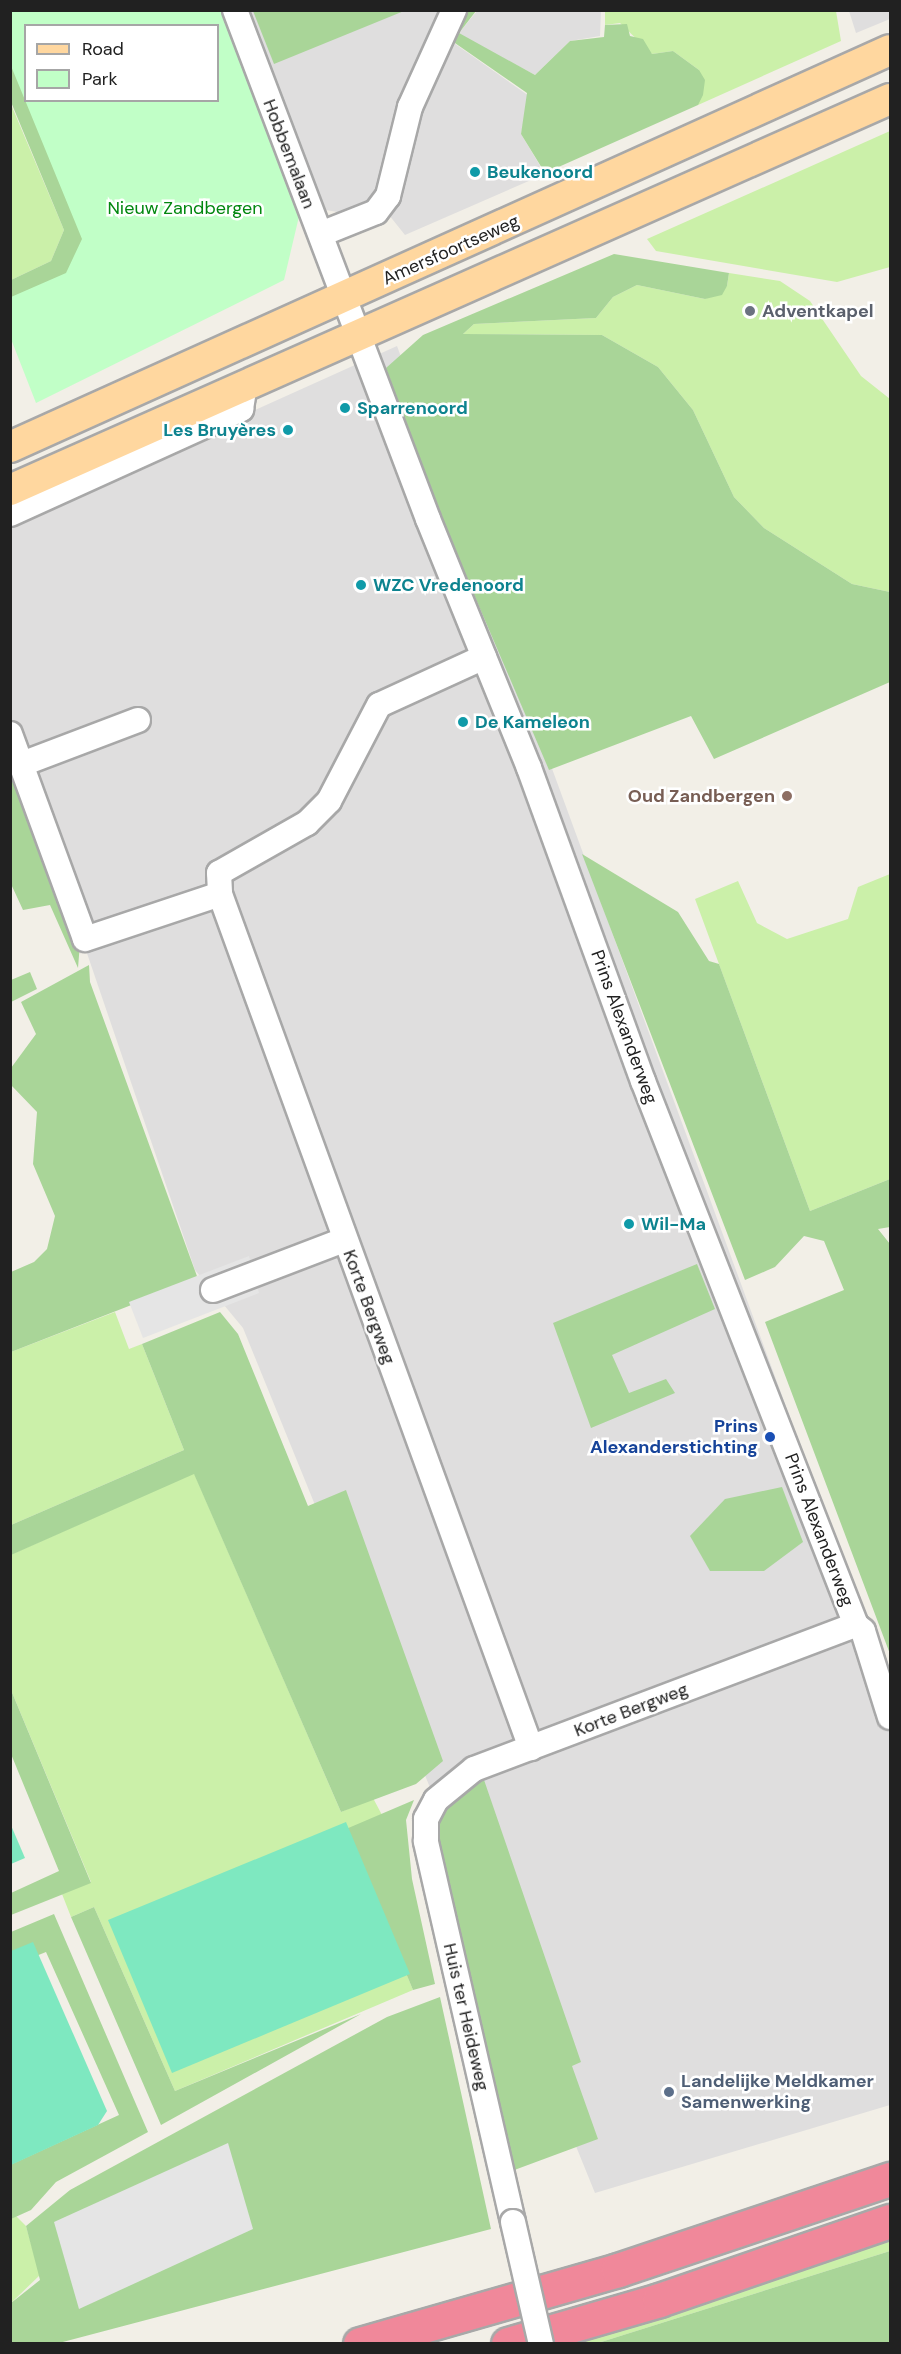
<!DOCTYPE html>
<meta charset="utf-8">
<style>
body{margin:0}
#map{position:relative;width:901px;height:2354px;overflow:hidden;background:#f2efe7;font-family:"DM Sans",sans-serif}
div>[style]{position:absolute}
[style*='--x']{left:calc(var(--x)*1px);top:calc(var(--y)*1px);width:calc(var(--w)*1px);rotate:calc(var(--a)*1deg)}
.residential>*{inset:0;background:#dfdede}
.grass>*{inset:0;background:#cbf0a9}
.forest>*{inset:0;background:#a9d598}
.park>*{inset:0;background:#c1ffc7}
.pitch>*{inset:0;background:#7ee8c0}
.parking>*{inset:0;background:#e5e5e5}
.roads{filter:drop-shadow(2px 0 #a8a8a8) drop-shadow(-2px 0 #a8a8a8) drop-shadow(0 2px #a8a8a8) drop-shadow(0 -2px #a8a8a8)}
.minor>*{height:24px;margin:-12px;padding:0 12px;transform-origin:12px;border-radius:12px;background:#fff}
.major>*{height:30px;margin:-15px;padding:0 15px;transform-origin:15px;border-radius:15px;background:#ffd79f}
.highway>*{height:33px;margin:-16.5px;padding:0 16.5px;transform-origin:16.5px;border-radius:16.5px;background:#f0889a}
.bridges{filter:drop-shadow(2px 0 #a8a8a8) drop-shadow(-2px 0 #a8a8a8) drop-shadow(0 2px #a8a8a8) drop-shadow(0 -2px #a8a8a8)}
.minor-bridge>*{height:24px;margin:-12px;padding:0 12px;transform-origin:12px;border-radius:12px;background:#fff}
.dots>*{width:16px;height:16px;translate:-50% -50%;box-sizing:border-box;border:3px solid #fff;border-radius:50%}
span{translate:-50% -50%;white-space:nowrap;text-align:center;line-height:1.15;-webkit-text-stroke:5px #fff;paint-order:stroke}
.street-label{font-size:18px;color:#212121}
.culture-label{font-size:18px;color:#0d838f;font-weight:700}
.left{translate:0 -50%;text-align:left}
.right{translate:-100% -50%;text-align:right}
.park-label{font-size:18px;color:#02870f}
.worship-label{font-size:18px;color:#5b616d;font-weight:700}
.education-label{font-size:18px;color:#785e54;font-weight:700}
.transit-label{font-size:18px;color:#164399;font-weight:700}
.service-label{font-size:18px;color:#4e5e75;font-weight:700}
.frame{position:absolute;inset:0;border:12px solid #212121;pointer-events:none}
.legend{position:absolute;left:24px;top:24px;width:195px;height:78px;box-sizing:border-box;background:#fff;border:2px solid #a6a6a6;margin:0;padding:8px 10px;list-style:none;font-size:18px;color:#212121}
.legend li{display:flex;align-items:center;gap:12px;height:30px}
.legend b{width:30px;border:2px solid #a6a6a6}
</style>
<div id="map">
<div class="residential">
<div style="clip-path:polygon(247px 11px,464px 11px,451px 41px,529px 96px,521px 134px,545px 174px,405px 235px,377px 200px,343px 213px,326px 210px)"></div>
<div style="clip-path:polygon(477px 11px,601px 11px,600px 36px,570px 41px,535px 75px,458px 34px)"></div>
<div style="clip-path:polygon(849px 11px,890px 11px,890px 19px,856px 33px)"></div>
<div style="clip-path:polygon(397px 346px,890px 1690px,890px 2105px,595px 2193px,243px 1328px,195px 1270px,61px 877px,11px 749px,11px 520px)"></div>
</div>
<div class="grass">
<div style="clip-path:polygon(605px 11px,836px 11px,841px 41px,698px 105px,699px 70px,673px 51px,652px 54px,620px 23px,605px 25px)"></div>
<div style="clip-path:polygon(10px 102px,64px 230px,51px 261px,11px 280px)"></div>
<div style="clip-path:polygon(890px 131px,890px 267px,837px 282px,656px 251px,647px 239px)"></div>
<div style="clip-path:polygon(729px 273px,780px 281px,810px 301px,861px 376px,890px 399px,890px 592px,852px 584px,764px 528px,734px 497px,693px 410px,658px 367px,602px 335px,463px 334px,474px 324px,596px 318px,613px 297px,637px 285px,705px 299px,727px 286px)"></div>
<div style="clip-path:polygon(890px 874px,890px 1179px,810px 1211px,695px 899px,738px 881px,757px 923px,787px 939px,848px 919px,858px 887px)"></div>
<div style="clip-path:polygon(115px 1312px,129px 1349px,142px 1344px,184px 1450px,11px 1525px,11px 1352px)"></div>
<div style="clip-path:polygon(194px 1473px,341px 1812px,373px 1798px,382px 1815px,347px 1830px,413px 1990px,175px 2091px,94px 1907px,71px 1917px,62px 1894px,91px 1882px,11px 1690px,10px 1555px)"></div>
<div style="clip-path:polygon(16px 2216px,26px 2226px,40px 2275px,11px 2303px,11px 2219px)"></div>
<div style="clip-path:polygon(890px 2238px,890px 2251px,598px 2343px,551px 2343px)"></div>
</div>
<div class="forest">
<div style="clip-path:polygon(404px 11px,274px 64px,253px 11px,404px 10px)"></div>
<div style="clip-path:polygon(464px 11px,476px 11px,459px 33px,535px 75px,570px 41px,604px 37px,605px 25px,627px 24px,630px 36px,643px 39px,652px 54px,673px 51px,699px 70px,705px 80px,703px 95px,698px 105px,545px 173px,521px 134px,527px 93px,452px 41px)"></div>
<div style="clip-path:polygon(10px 45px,26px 100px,88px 230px,78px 272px,11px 315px,11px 280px,51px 261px,64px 230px,11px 102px)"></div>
<div style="clip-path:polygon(614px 254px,729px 273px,727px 286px,722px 295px,705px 299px,637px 285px,613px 297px,596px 318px,474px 324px,463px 334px,602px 335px,658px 367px,693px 410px,734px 497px,764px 528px,852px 584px,890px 592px,890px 682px,714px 759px,691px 716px,549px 770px,434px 501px,386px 368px,423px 335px)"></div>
<div style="clip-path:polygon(10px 748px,80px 943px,78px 968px,50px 905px,23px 910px,11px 884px)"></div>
<div style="clip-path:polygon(582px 854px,678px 912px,709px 961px,719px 964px,810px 1211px,890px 1179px,890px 1227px,878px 1229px,890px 1244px,890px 1654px,765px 1322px,844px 1290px,824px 1241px,804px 1236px,775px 1267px,745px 1280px)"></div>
<div style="clip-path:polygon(89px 965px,90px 982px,198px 1279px,11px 1352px,11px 1272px,34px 1262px,47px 1249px,55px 1216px,33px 1164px,37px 1112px,11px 1085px,11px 1068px,36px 1034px,21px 1002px)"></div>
<div style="clip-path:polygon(30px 972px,37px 989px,11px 1002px,11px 980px)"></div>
<div style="clip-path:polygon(697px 1264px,715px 1309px,612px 1355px,629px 1393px,666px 1379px,675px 1393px,591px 1428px,553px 1323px)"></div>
<div style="clip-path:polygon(220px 1312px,238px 1334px,308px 1506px,346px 1490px,443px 1761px,416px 1784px,341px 1812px,194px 1474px,11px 1555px,11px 1525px,184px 1450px,142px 1344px)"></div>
<div style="clip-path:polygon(782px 1487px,803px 1542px,764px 1571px,710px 1571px,690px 1536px,725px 1499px)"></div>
<div style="clip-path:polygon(11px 1690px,91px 1883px,11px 1915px,11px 1893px,59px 1871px,11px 1754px)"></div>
<div style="clip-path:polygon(483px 1777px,581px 2062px,572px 2066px,598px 2139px,509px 2172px,434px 1825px,442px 1807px)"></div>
<div style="clip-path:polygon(414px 1800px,406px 1820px,412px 1879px,435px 1984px,413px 1990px,346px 1829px)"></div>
<div style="clip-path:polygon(94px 1907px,175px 2091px,361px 2014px,161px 2125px,71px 1917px)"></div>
<div style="clip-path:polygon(54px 1914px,148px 2132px,56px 2182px,31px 2210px,11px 2219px,10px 2165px,119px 2115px,46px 1952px,11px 1966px,11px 1932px)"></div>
<div style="clip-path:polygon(440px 1997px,491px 2229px,59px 2343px,11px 2344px,11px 2303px,40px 2280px,26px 2226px,70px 2190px,387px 2017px)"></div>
<div style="clip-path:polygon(890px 2251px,890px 2343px,598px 2343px)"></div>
</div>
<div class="park">
<div style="clip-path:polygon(evenodd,11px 11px,229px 11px,301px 208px,284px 280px,36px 403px,11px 339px,11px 297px,66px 273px,82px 239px,11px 66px,11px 11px,26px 26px,218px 26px,218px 100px,26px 100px,26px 26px)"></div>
</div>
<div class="pitch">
<div style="clip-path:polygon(346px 1822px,410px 1974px,172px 2073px,108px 1920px)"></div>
<div style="clip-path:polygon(10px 1823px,25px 1858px,11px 1864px,10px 1864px)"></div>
<div style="clip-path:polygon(33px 1942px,107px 2111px,98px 2125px,11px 2165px,11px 1951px)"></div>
</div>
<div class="parking">
<div style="clip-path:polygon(249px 1256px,259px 1293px,143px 1338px,129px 1302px)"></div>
<div style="clip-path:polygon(228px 2143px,253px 2229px,79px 2309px,54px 2222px)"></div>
</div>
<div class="roads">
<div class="minor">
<div style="--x:235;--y:10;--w:544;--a:69.23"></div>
<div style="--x:428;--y:519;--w:269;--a:67.9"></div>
<div style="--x:529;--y:768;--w:333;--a:70"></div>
<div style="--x:643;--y:1081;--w:584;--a:68.62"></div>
<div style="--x:856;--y:1625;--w:9;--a:41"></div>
<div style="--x:863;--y:1631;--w:90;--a:72.6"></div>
<div style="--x:321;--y:234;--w:59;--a:-21.8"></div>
<div style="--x:376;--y:212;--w:20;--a:-53"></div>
<div style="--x:388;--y:196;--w:92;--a:-76.1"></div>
<div style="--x:410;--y:107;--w:107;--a:-65.6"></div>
<div style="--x:10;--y:514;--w:254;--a:-24.4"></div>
<div style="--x:241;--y:409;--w:25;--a:-81"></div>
<div style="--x:484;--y:657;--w:115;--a:155.4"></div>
<div style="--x:379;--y:705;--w:108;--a:117.5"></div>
<div style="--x:329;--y:801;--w:31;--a:135"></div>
<div style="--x:307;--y:823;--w:101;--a:150.4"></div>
<div style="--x:219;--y:873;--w:21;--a:87"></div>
<div style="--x:220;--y:894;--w:909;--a:69.99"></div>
<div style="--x:10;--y:734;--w:218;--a:69.9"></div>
<div style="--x:85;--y:939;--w:142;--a:-18.4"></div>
<div style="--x:22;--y:764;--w:124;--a:-20.8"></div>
<div style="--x:213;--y:1290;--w:140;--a:-20.9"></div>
<div style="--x:513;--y:2222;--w:391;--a:-102.9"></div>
<div style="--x:426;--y:1841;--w:22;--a:-90"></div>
<div style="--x:426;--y:1819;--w:21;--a:-62"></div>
<div style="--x:436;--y:1800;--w:49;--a:-39.2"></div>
<div style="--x:474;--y:1769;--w:408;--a:-20.7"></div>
</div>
<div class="major">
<div style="--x:10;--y:447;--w:965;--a:-24.28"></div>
<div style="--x:10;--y:490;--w:963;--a:-23.96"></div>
</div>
<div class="highway">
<div style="--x:360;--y:2344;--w:268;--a:-16"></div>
<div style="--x:618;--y:2270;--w:287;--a:-18.5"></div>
<div style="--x:508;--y:2344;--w:157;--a:-16.2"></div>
<div style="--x:659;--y:2300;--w:244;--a:-18.9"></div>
</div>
</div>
<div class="bridges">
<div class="minor-bridge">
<div style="--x:513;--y:2222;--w:125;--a:77.1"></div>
</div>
</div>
<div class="dots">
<div style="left:475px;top:172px;background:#0f9aa8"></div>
<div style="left:750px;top:311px;background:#6b7280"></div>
<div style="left:345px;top:408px;background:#0f9aa8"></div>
<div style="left:288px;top:430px;background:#0f9aa8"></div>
<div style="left:361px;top:585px;background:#0f9aa8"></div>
<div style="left:463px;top:722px;background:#0f9aa8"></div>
<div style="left:787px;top:796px;background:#8d6e63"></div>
<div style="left:629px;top:1224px;background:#0f9aa8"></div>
<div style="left:770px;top:1437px;background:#1a4fb4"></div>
<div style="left:669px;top:2092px;background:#5c6f8a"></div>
</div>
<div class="street-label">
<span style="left:289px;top:154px;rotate:69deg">Hobbemalaan</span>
<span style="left:451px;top:250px;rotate:-24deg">Amersfoortseweg</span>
<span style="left:624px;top:1027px;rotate:70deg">Prins Alexanderweg</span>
<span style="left:369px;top:1307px;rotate:70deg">Korte Bergweg</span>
<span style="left:819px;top:1530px;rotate:69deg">Prins Alexanderweg</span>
<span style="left:631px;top:1710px;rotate:-21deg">Korte Bergweg</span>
<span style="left:466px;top:2017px;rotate:77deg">Huis ter Heideweg</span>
</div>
<div class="culture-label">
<span class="left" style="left:487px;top:172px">Beukenoord</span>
<span class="left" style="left:357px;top:408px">Sparrenoord</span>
<span class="right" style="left:276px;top:430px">Les Bruyères</span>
<span class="left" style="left:373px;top:585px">WZC Vredenoord</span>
<span class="left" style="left:475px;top:722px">De Kameleon</span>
<span class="left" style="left:641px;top:1224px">Wil-Ma</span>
</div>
<div class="park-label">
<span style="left:185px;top:208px">Nieuw Zandbergen</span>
</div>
<div class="worship-label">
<span class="left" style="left:762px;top:311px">Adventkapel</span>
</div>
<div class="education-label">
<span class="right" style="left:775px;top:796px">Oud Zandbergen</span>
</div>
<div class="transit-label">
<span class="right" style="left:758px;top:1437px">Prins<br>Alexanderstichting</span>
</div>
<div class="service-label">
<span class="left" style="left:681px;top:2092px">Landelijke Meldkamer<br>Samenwerking</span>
</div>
<div class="frame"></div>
<ul class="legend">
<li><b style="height:8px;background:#ffd79f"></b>Road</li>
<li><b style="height:16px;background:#c1ffc7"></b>Park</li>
</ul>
</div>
